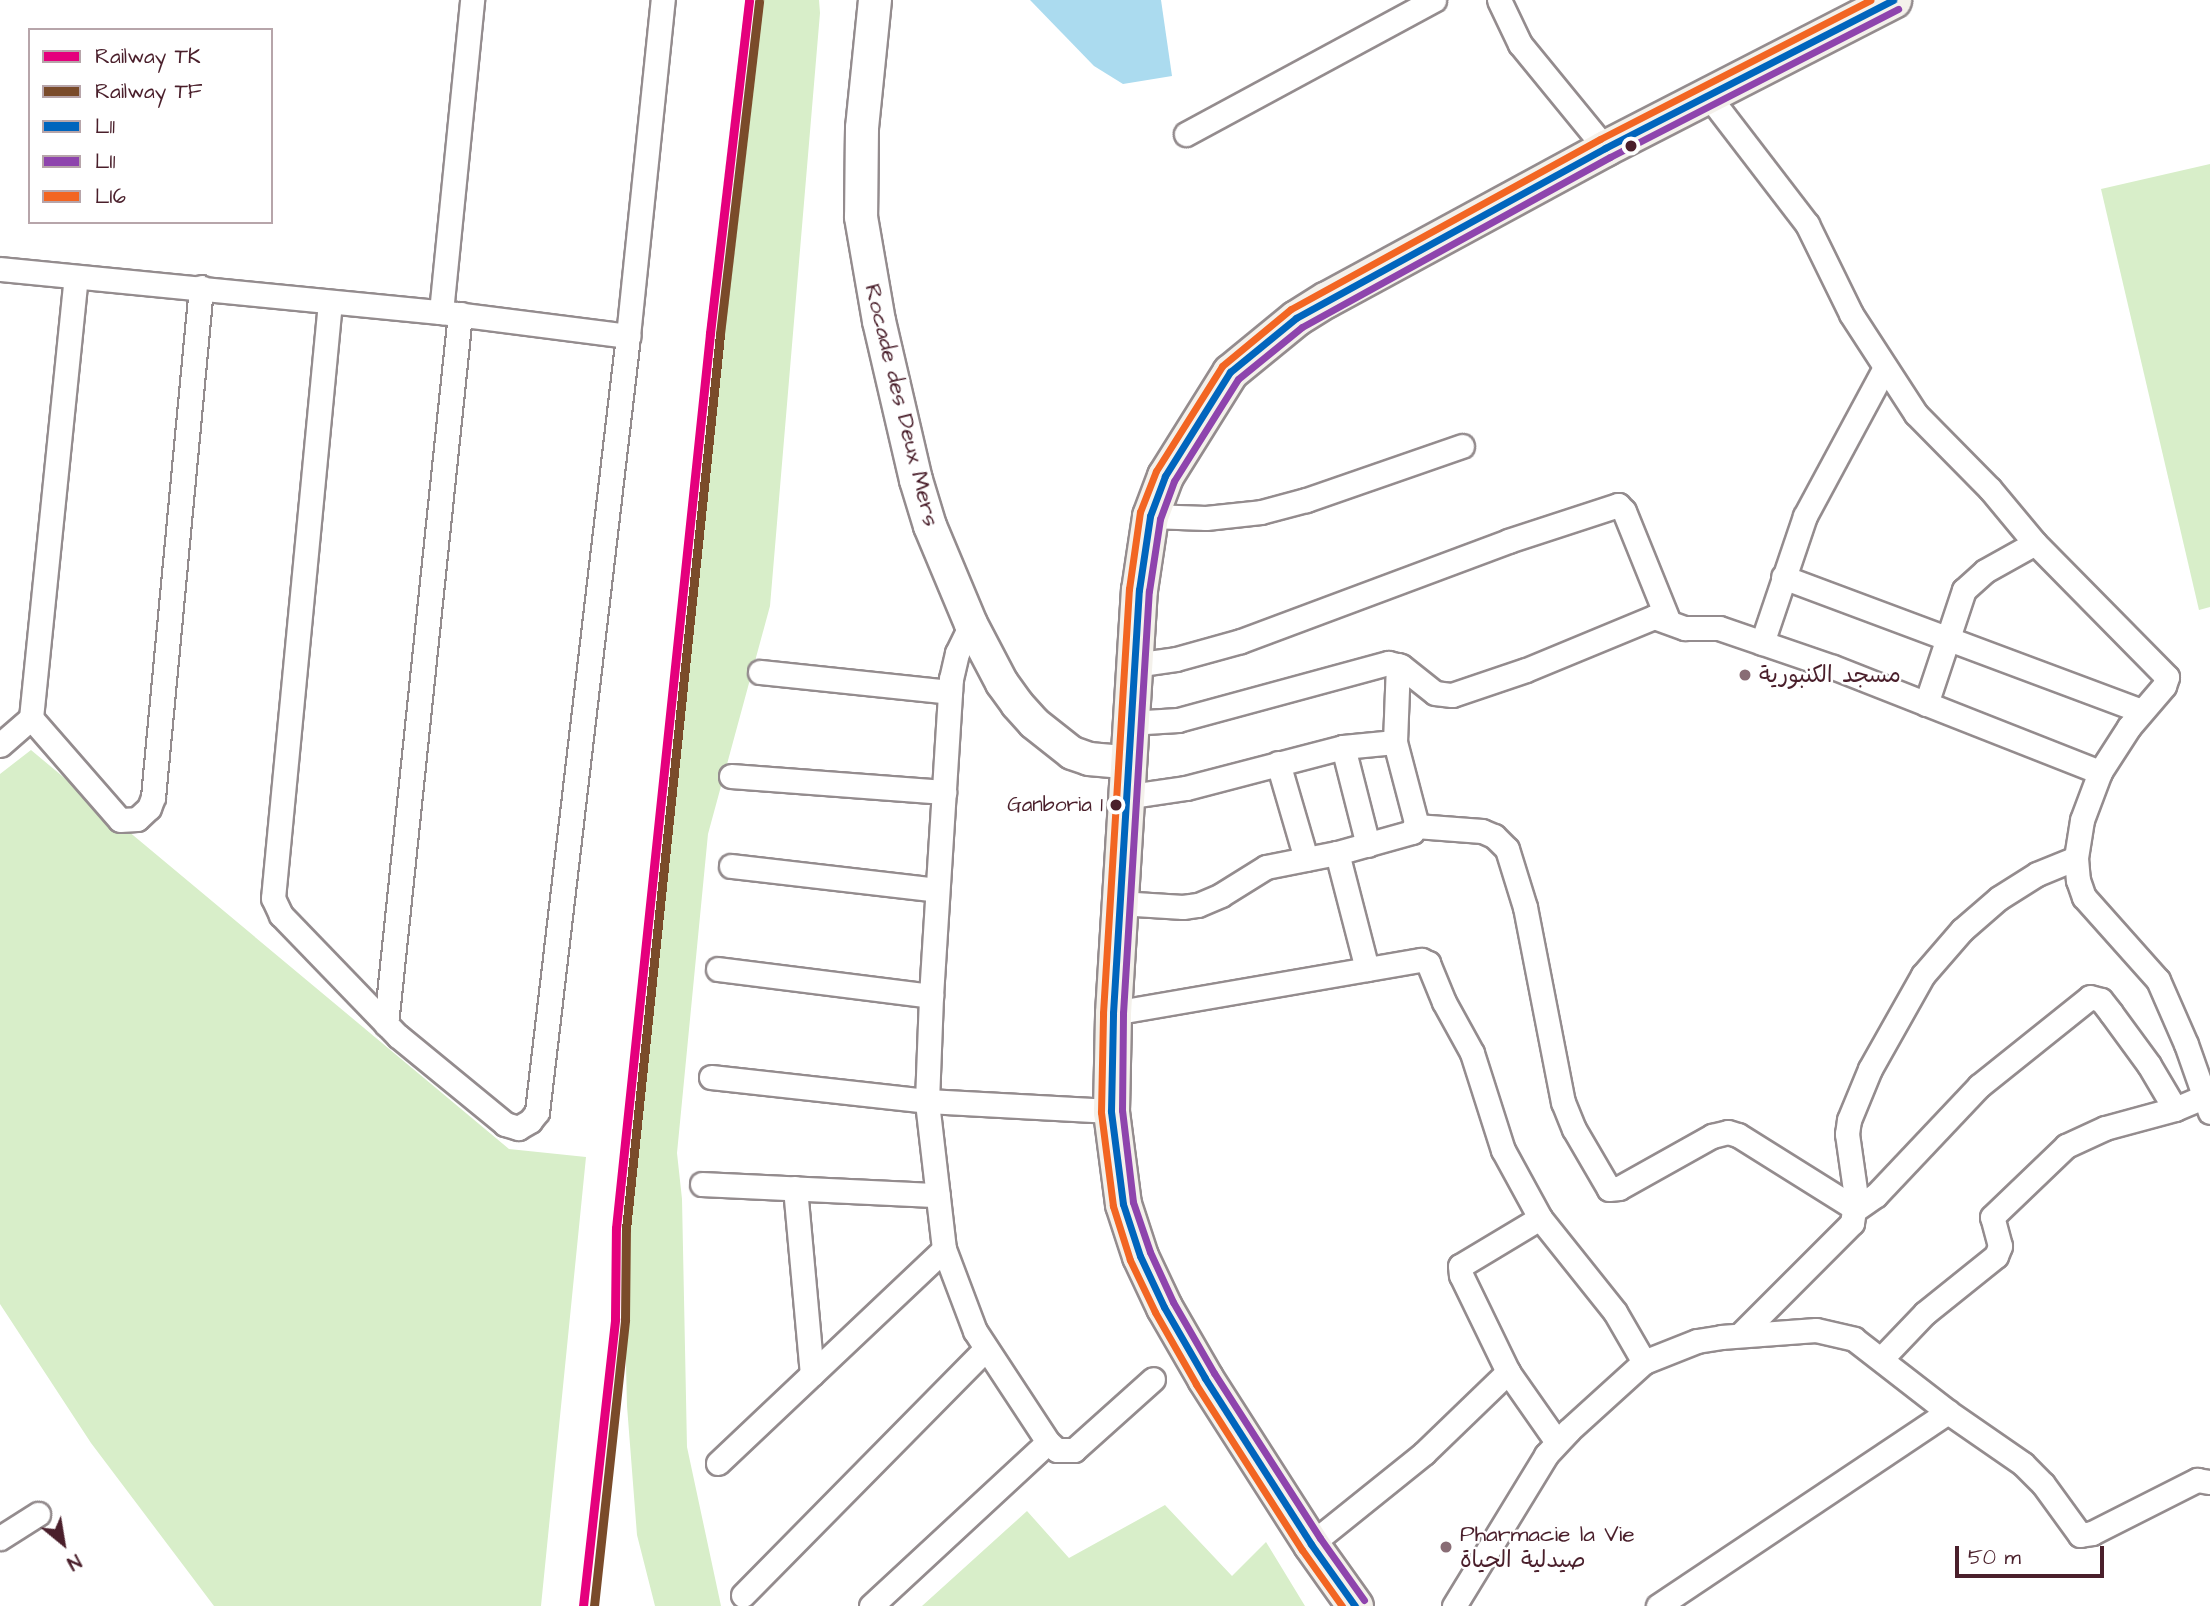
<!DOCTYPE html>
<meta charset="utf-8">
<style>
body{margin:0}
#map{position:relative;width:2210px;height:1606px;overflow:hidden;background:#fff;font-family:"Architects Daughter","Playpen Sans Arabic",sans-serif}
div>[style]{position:absolute}
[style*='--x']{left:calc(var(--x)*1px);top:calc(var(--y)*1px);width:calc(var(--w)*1px);rotate:calc(var(--a)*1deg)}
.green>*{inset:0;background:#d8eec9}
.water>*{inset:0;background:#abdbef}
.roads{filter:drop-shadow(2px 0 #948c8e) drop-shadow(-2px 0 #948c8e) drop-shadow(0 2px #948c8e) drop-shadow(0 -2px #948c8e)}
.minor>*{height:23px;margin:-11.5px;padding:0 11.5px;transform-origin:11.5px;border-radius:11.5px;background:#fff}
.secondary>*{height:32px;margin:-16px;padding:0 16px;transform-origin:16px;border-radius:16px;background:#fff}
.primary>*{height:35px;margin:-17.5px;padding:0 17.5px;transform-origin:17.5px;border-radius:17.5px;background:#f4f1eb}
.bus-1>*{height:7px;margin:-3.5px;padding:0 3.5px;transform-origin:3.5px;border-radius:3.5px;background:#0065bd}
.bus-2>*{height:7px;margin:-3.5px;padding:0 3.5px;transform-origin:3.5px;border-radius:3.5px;background:#8e44ad}
.bus-3>*{height:7px;margin:-3.5px;padding:0 3.5px;transform-origin:3.5px;border-radius:3.5px;background:#f26522}
.rail-1>*{height:9px;margin:-4.5px;padding:0 4.5px;transform-origin:4.5px;border-radius:4.5px;background:#e5007d}
.rail-2>*{height:9px;margin:-4.5px;padding:0 4.5px;transform-origin:4.5px;border-radius:4.5px;background:#7a4b2a}
.dots>*{width:19px;height:19px;translate:-50% -50%;box-sizing:border-box;border:4px solid #fff;border-radius:50%}
span{translate:-50% -50%;white-space:nowrap;text-align:center;line-height:1.15;-webkit-text-stroke:5px #fff;paint-order:stroke}
.bus-label{font-size:21px;color:#4a1f2b}
.right{translate:-100% -50%;text-align:right}
.street-label{font-size:23px;color:#4a1f2b}
.poi-label{font-size:23px;color:#4a1f2b}
.left{translate:0 -50%;text-align:left}
.legend{position:absolute;left:28px;top:28px;width:245px;height:196px;box-sizing:border-box;background:#fff;border:2px solid #b7a5aa;margin:0;padding:9px 12px;list-style:none;font-size:21px;color:#4a1f2b}
.legend li{display:flex;align-items:center;gap:14px;height:35px}
.legend b{width:35px;border:2px solid #b7a5aa}
.north{position:absolute;left:28px;top:1508px;width:70px;height:70px;-webkit-text-stroke:5px #fff;paint-order:stroke;rotate:150deg;font-size:19px;font-weight:700;line-height:28px;text-align:center;color:#4a1f2b}
.north::after{content:'';display:block;margin:auto;width:24px;height:32px;background:#4a1f2b;clip-path:polygon(50% 0,100% 100%,50% 72%,0 100%)}
.scale{position:absolute;left:1955px;top:1546px;width:149px;height:32px;box-sizing:border-box;border:4px solid #4a1f2b;border-top:0;padding-left:9px;font-size:21px;line-height:24px;white-space:nowrap;color:#4a1f2b;-webkit-text-stroke:5px #fff;paint-order:stroke}
</style>
<div id="map">
<div class="green">
<div style="clip-path:polygon(759px 0,819px 0,820px 13px,770px 606px,708px 834px,677px 1153px,682px 1199px,687px 1447px,721px 1606px,655px 1606px,637px 1535px,627px 1406px,624px 1283px)"></div>
<div style="clip-path:polygon(2210px 164px,2210px 607px,2199px 610px,2101px 189px)"></div>
<div style="clip-path:polygon(31px 750px,509px 1149px,586px 1157px,541px 1606px,214px 1606px,91px 1443px,0 1304px,0 774px)"></div>
<div style="clip-path:polygon(1165px 1505px,1232px 1576px,1266px 1542px,1305px 1606px,922px 1606px,1027px 1511px,1069px 1558px)"></div>
</div>
<div class="water">
<div style="clip-path:polygon(1030px 0,1161px 0,1172px 76px,1123px 84px,1094px 66px)"></div>
</div>
<div class="roads">
<div class="minor">
<div style="--x:1499;--y:0;--w:49;--a:64.5"></div>
<div style="--x:1520;--y:44;--w:134;--a:50.7"></div>
<div style="--x:1708;--y:95;--w:163;--a:52.5"></div>
<div style="--x:1807;--y:224;--w:100;--a:63.9"></div>
<div style="--x:1851;--y:314;--w:119;--a:57"></div>
<div style="--x:1916;--y:414;--w:105;--a:45.4"></div>
<div style="--x:1990;--y:489;--w:70;--a:50.2"></div>
<div style="--x:2035;--y:543;--w:188;--a:45.4"></div>
<div style="--x:2167;--y:677;--w:9;--a:108"></div>
<div style="--x:2164;--y:686;--w:54;--a:130.5"></div>
<div style="--x:2129;--y:727;--w:54;--a:122.8"></div>
<div style="--x:2100;--y:772;--w:51;--a:110.6"></div>
<div style="--x:2082;--y:820;--w:38;--a:99"></div>
<div style="--x:2076;--y:858;--w:22;--a:85"></div>
<div style="--x:2078;--y:880;--w:18;--a:71"></div>
<div style="--x:2084;--y:897;--w:111;--a:48.3"></div>
<div style="--x:2158;--y:980;--w:70;--a:66.4"></div>
<div style="--x:2186;--y:1044;--w:72;--a:70.6"></div>
<div style="--x:1186;--y:134;--w:282;--a:-28.4"></div>
<div style="--x:0;--y:269;--w:443;--a:5.6"></div>
<div style="--x:441;--y:312;--w:189;--a:7.3"></div>
<div style="--x:330;--y:302;--w:599;--a:95.46"></div>
<div style="--x:273;--y:898;--w:19;--a:65"></div>
<div style="--x:281;--y:915;--w:168;--a:46"></div>
<div style="--x:398;--y:1036;--w:139;--a:39.4"></div>
<div style="--x:505;--y:1124;--w:14;--a:17"></div>
<div style="--x:518;--y:1128;--w:14;--a:-30"></div>
<div style="--x:530;--y:1121;--w:11;--a:-52"></div>
<div style="--x:537;--y:1112;--w:781;--a:-83.31"></div>
<div style="--x:628;--y:336;--w:338;--a:-84.1"></div>
<div style="--x:441;--y:312;--w:314;--a:-84.3"></div>
<div style="--x:1150;--y:516;--w:56;--a:2"></div>
<div style="--x:1206;--y:518;--w:55;--a:-6.2"></div>
<div style="--x:1261;--y:512;--w:47;--a:-14.9"></div>
<div style="--x:1306;--y:500;--w:165;--a:-19.1"></div>
<div style="--x:1783;--y:577;--w:382;--a:20.5"></div>
<div style="--x:1762;--y:643;--w:134;--a:-71.3"></div>
<div style="--x:1805;--y:516;--w:167;--a:-61.7"></div>
<div style="--x:1134;--y:665;--w:42;--a:-8.1"></div>
<div style="--x:1176;--y:659;--w:67;--a:-15.5"></div>
<div style="--x:1241;--y:641;--w:285;--a:-20.5"></div>
<div style="--x:1508;--y:541;--w:116;--a:-18.1"></div>
<div style="--x:1618;--y:505;--w:8;--a:45"></div>
<div style="--x:1624;--y:511;--w:118;--a:68"></div>
<div style="--x:760;--y:672;--w:191;--a:6"></div>
<div style="--x:1926;--y:704;--w:120;--a:-71.6"></div>
<div style="--x:1964;--y:590;--w:28;--a:-42"></div>
<div style="--x:1985;--y:571;--w:57;--a:-29.2"></div>
<div style="--x:31;--y:718;--w:443;--a:-84.2"></div>
<div style="--x:1129;--y:723;--w:49;--a:-3.5"></div>
<div style="--x:1178;--y:720;--w:218;--a:-15.2"></div>
<div style="--x:1388;--y:663;--w:13;--a:13"></div>
<div style="--x:1401;--y:666;--w:43;--a:38.5"></div>
<div style="--x:1435;--y:693;--w:17;--a:7"></div>
<div style="--x:1452;--y:695;--w:78;--a:-18.7"></div>
<div style="--x:1526;--y:670;--w:139;--a:-22.5"></div>
<div style="--x:1654;--y:617;--w:33;--a:20"></div>
<div style="--x:1685;--y:628;--w:34;--a:0"></div>
<div style="--x:1719;--y:628;--w:120;--a:18.9"></div>
<div style="--x:1833;--y:667;--w:287;--a:21.5"></div>
<div style="--x:0;--y:745;--w:41;--a:-41.1"></div>
<div style="--x:31;--y:718;--w:135;--a:48.9"></div>
<div style="--x:120;--y:820;--w:17;--a:-3"></div>
<div style="--x:137;--y:819;--w:16;--a:-43"></div>
<div style="--x:149;--y:808;--w:12;--a:-70"></div>
<div style="--x:153;--y:797;--w:512;--a:-84.62"></div>
<div style="--x:1343;--y:747;--w:101;--a:75.7"></div>
<div style="--x:1278;--y:763;--w:100;--a:73.7"></div>
<div style="--x:731;--y:776;--w:214;--a:4.3"></div>
<div style="--x:1124;--y:797;--w:63;--a:-8.3"></div>
<div style="--x:1186;--y:788;--w:162;--a:-14.6"></div>
<div style="--x:1343;--y:747;--w:52;--a:-5.5"></div>
<div style="--x:1416;--y:826;--w:66;--a:4.3"></div>
<div style="--x:1482;--y:831;--w:13;--a:23"></div>
<div style="--x:1494;--y:836;--w:18;--a:45"></div>
<div style="--x:1507;--y:849;--w:61;--a:72.8"></div>
<div style="--x:1525;--y:907;--w:199;--a:79"></div>
<div style="--x:1563;--y:1102;--w:29;--a:68"></div>
<div style="--x:1574;--y:1129;--w:69;--a:59.7"></div>
<div style="--x:1609;--y:1189;--w:10;--a:-6"></div>
<div style="--x:1619;--y:1188;--w:107;--a:-29.2"></div>
<div style="--x:1712;--y:1136;--w:16;--a:-14"></div>
<div style="--x:1728;--y:1132;--w:10;--a:17"></div>
<div style="--x:1738;--y:1135;--w:139;--a:32.1"></div>
<div style="--x:1856;--y:1209;--w:24;--a:-35"></div>
<div style="--x:1876;--y:1195;--w:150;--a:-46.6"></div>
<div style="--x:1979;--y:1086;--w:142;--a:-38.7"></div>
<div style="--x:2090;--y:997;--w:11;--a:15"></div>
<div style="--x:2101;--y:1000;--w:16;--a:52"></div>
<div style="--x:2111;--y:1013;--w:64;--a:53.8"></div>
<div style="--x:2149;--y:1065;--w:51;--a:59.4"></div>
<div style="--x:2175;--y:1109;--w:33;--a:-23"></div>
<div style="--x:1337;--y:853;--w:120;--a:75.5"></div>
<div style="--x:731;--y:866;--w:207;--a:6.6"></div>
<div style="--x:1119;--y:903;--w:64;--a:3.6"></div>
<div style="--x:1183;--y:907;--w:15;--a:-8"></div>
<div style="--x:1198;--y:905;--w:25;--a:-23"></div>
<div style="--x:1221;--y:895;--w:53;--a:-31.9"></div>
<div style="--x:1266;--y:867;--w:72;--a:-11.2"></div>
<div style="--x:1337;--y:853;--w:78;--a:-15.6"></div>
<div style="--x:1412;--y:832;--w:11;--a:-68"></div>
<div style="--x:1416;--y:822;--w:83;--a:-104.7"></div>
<div style="--x:1395;--y:742;--w:77;--a:-87.8"></div>
<div style="--x:718;--y:969;--w:215;--a:7.2"></div>
<div style="--x:1113;--y:1013;--w:313;--a:-9.8"></div>
<div style="--x:1421;--y:960;--w:8;--a:23"></div>
<div style="--x:1428;--y:963;--w:42;--a:67.7"></div>
<div style="--x:1444;--y:1002;--w:58;--a:61.2"></div>
<div style="--x:1472;--y:1053;--w:102;--a:72.3"></div>
<div style="--x:1503;--y:1150;--w:77;--a:61.4"></div>
<div style="--x:1540;--y:1218;--w:93;--a:149"></div>
<div style="--x:1460;--y:1266;--w:9;--a:84"></div>
<div style="--x:1461;--y:1275;--w:108;--a:64.1"></div>
<div style="--x:386;--y:1024;--w:714;--a:-84.05"></div>
<div style="--x:711;--y:1077;--w:217;--a:6.3"></div>
<div style="--x:927;--y:1101;--w:184;--a:3.1"></div>
<div style="--x:702;--y:1184;--w:236;--a:2.7"></div>
<div style="--x:795;--y:1188;--w:187;--a:84.8"></div>
<div style="--x:1540;--y:1218;--w:120;--a:51.4"></div>
<div style="--x:1615;--y:1312;--w:58;--a:59.9"></div>
<div style="--x:1741;--y:1334;--w:157;--a:-45"></div>
<div style="--x:1852;--y:1223;--w:26;--a:-81"></div>
<div style="--x:1856;--y:1197;--w:64;--a:-98.1"></div>
<div style="--x:1847;--y:1134;--w:14;--a:-82"></div>
<div style="--x:1849;--y:1120;--w:55;--a:-67.6"></div>
<div style="--x:1870;--y:1069;--w:108;--a:-60.6"></div>
<div style="--x:1923;--y:975;--w:60;--a:-49.1"></div>
<div style="--x:1962;--y:930;--w:49;--a:-40.9"></div>
<div style="--x:1999;--y:898;--w:45;--a:-32.3"></div>
<div style="--x:2037;--y:874;--w:42;--a:-22.3"></div>
<div style="--x:1882;--y:1358;--w:62;--a:-46.3"></div>
<div style="--x:1925;--y:1313;--w:91;--a:-38.8"></div>
<div style="--x:1996;--y:1256;--w:11;--a:-68"></div>
<div style="--x:2000;--y:1246;--w:30;--a:-105"></div>
<div style="--x:1992;--y:1217;--w:103;--a:-43.8"></div>
<div style="--x:2066;--y:1146;--w:43;--a:-24.8"></div>
<div style="--x:2105;--y:1128;--w:73;--a:-15.2"></div>
<div style="--x:1048;--y:1442;--w:12;--a:42"></div>
<div style="--x:1057;--y:1450;--w:17;--a:0"></div>
<div style="--x:1074;--y:1450;--w:106;--a:-41.9"></div>
<div style="--x:718;--y:1463;--w:311;--a:-43.4"></div>
<div style="--x:0;--y:1538;--w:45;--a:-32.3"></div>
<div style="--x:1311;--y:1544;--w:145;--a:-38.8"></div>
<div style="--x:1424;--y:1453;--w:117;--a:-44"></div>
<div style="--x:1508;--y:1372;--w:85;--a:55"></div>
<div style="--x:743;--y:1595;--w:346;--a:-45.4"></div>
<div style="--x:871;--y:1606;--w:241;--a:-42.8"></div>
<div style="--x:1048;--y:1442;--w:133;--a:-123.3"></div>
<div style="--x:975;--y:1331;--w:88;--a:-110.7"></div>
<div style="--x:944;--y:1249;--w:149;--a:-96.6"></div>
<div style="--x:927;--y:1101;--w:105;--a:-87.8"></div>
<div style="--x:931;--y:996;--w:318;--a:-86.4"></div>
<div style="--x:951;--y:679;--w:27;--a:-77"></div>
<div style="--x:957;--y:653;--w:32;--a:-64"></div>
<div style="--x:1454;--y:1606;--w:177;--a:-58.6"></div>
<div style="--x:1546;--y:1455;--w:33;--a:-47"></div>
<div style="--x:1568;--y:1431;--w:103;--a:-42.2"></div>
<div style="--x:1644;--y:1362;--w:57;--a:-21.6"></div>
<div style="--x:1697;--y:1341;--w:24;--a:-9"></div>
<div style="--x:1721;--y:1337;--w:95;--a:-4.2"></div>
<div style="--x:1816;--y:1330;--w:39;--a:13"></div>
<div style="--x:1854;--y:1339;--w:119;--a:37.8"></div>
<div style="--x:1948;--y:1412;--w:91;--a:34.7"></div>
<div style="--x:2023;--y:1464;--w:28;--a:45"></div>
<div style="--x:2043;--y:1484;--w:63;--a:54"></div>
<div style="--x:2080;--y:1535;--w:12;--a:-9"></div>
<div style="--x:2092;--y:1533;--w:118;--a:-26.8"></div>
<div style="--x:2197;--y:1480;--w:13;--a:9"></div>
<div style="--x:1658;--y:1606;--w:349;--a:-33.8"></div>
</div>
<div class="secondary">
<div style="--x:875;--y:0;--w:129;--a:95.8"></div>
<div style="--x:862;--y:128;--w:89;--a:90.6"></div>
<div style="--x:861;--y:217;--w:106;--a:80.2"></div>
<div style="--x:879;--y:321;--w:163;--a:76.9"></div>
<div style="--x:916;--y:480;--w:48;--a:73.1"></div>
<div style="--x:930;--y:526;--w:106;--a:67.3"></div>
<div style="--x:971;--y:624;--w:67;--a:62.3"></div>
<div style="--x:1002;--y:683;--w:26;--a:54"></div>
<div style="--x:1017;--y:704;--w:25;--a:48"></div>
<div style="--x:1034;--y:723;--w:48;--a:38.3"></div>
<div style="--x:1072;--y:753;--w:18;--a:19"></div>
<div style="--x:1089;--y:759;--w:37;--a:5"></div>
</div>
<div class="primary">
<div style="--x:1355;--y:1606;--w:76;--a:-125.4"></div>
<div style="--x:1311;--y:1544;--w:197;--a:-122.6"></div>
<div style="--x:1205;--y:1378;--w:82;--a:-120"></div>
<div style="--x:1164;--y:1307;--w:56;--a:-115.2"></div>
<div style="--x:1140;--y:1256;--w:55;--a:-108.1"></div>
<div style="--x:1123;--y:1204;--w:94;--a:-97.4"></div>
<div style="--x:1111;--y:1111;--w:98;--a:-88.8"></div>
<div style="--x:1113;--y:1013;--w:424;--a:-86.5"></div>
<div style="--x:1139;--y:590;--w:75;--a:-81.5"></div>
<div style="--x:1150;--y:516;--w:43;--a:-69.4"></div>
<div style="--x:1165;--y:476;--w:123;--a:-58"></div>
<div style="--x:1230;--y:372;--w:85;--a:-39.3"></div>
<div style="--x:1296;--y:318;--w:36;--a:-32"></div>
<div style="--x:1327;--y:299;--w:316;--a:-28.5"></div>
<div style="--x:1605;--y:148;--w:324;--a:-27.2"></div>
</div>
</div>
<div class="bus-1">
<div style="--x:1355;--y:1606;--w:76;--a:-125.4"></div>
<div style="--x:1311;--y:1544;--w:197;--a:-122.6"></div>
<div style="--x:1205;--y:1378;--w:82;--a:-120"></div>
<div style="--x:1164;--y:1307;--w:56;--a:-115.2"></div>
<div style="--x:1140;--y:1256;--w:55;--a:-108.1"></div>
<div style="--x:1123;--y:1204;--w:94;--a:-97.4"></div>
<div style="--x:1111;--y:1111;--w:98;--a:-88.8"></div>
<div style="--x:1113;--y:1013;--w:424;--a:-86.5"></div>
<div style="--x:1139;--y:590;--w:75;--a:-81.5"></div>
<div style="--x:1150;--y:516;--w:43;--a:-69.4"></div>
<div style="--x:1165;--y:476;--w:123;--a:-58"></div>
<div style="--x:1230;--y:372;--w:85;--a:-39.3"></div>
<div style="--x:1296;--y:318;--w:353;--a:-28.8"></div>
<div style="--x:1605;--y:148;--w:324;--a:-27.2"></div>
</div>
<div class="bus-2">
<div style="--x:1364;--y:1600;--w:76;--a:-125.4"></div>
<div style="--x:1320;--y:1538;--w:196;--a:-122.7"></div>
<div style="--x:1214;--y:1373;--w:82;--a:-120"></div>
<div style="--x:1173;--y:1302;--w:55;--a:-114.7"></div>
<div style="--x:1150;--y:1252;--w:53;--a:-108.8"></div>
<div style="--x:1133;--y:1202;--w:93;--a:-96.8"></div>
<div style="--x:1122;--y:1110;--w:97;--a:-89.4"></div>
<div style="--x:1123;--y:1013;--w:423;--a:-86.5"></div>
<div style="--x:1149;--y:591;--w:73;--a:-81.3"></div>
<div style="--x:1160;--y:519;--w:40;--a:-69.8"></div>
<div style="--x:1174;--y:481;--w:120;--a:-57.9"></div>
<div style="--x:1238;--y:379;--w:82;--a:-39.1"></div>
<div style="--x:1302;--y:327;--w:352;--a:-28.9"></div>
<div style="--x:1610;--y:157;--w:324;--a:-27.2"></div>
</div>
<div class="bus-3">
<div style="--x:1342;--y:1606;--w:69;--a:-125.5"></div>
<div style="--x:1302;--y:1550;--w:197;--a:-122.6"></div>
<div style="--x:1196;--y:1384;--w:83;--a:-119.7"></div>
<div style="--x:1155;--y:1312;--w:58;--a:-115.7"></div>
<div style="--x:1130;--y:1260;--w:57;--a:-107.5"></div>
<div style="--x:1113;--y:1206;--w:95;--a:-97.3"></div>
<div style="--x:1101;--y:1112;--w:99;--a:-88.8"></div>
<div style="--x:1103;--y:1013;--w:425;--a:-86.5"></div>
<div style="--x:1129;--y:589;--w:78;--a:-81.9"></div>
<div style="--x:1140;--y:512;--w:44;--a:-68.7"></div>
<div style="--x:1156;--y:471;--w:124;--a:-57.8"></div>
<div style="--x:1222;--y:366;--w:89;--a:-39.6"></div>
<div style="--x:1291;--y:309;--w:353;--a:-28.8"></div>
<div style="--x:1600;--y:139;--w:304;--a:-27.2"></div>
</div>
<div class="rail-1">
<div style="--x:583;--y:1606;--w:289;--a:-83.6"></div>
<div style="--x:615;--y:1319;--w:91;--a:-89.4"></div>
<div style="--x:616;--y:1228;--w:900;--a:-84"></div>
<div style="--x:710;--y:333;--w:335;--a:-83.3"></div>
</div>
<div class="rail-2">
<div style="--x:594;--y:1606;--w:288;--a:-83.8"></div>
<div style="--x:625;--y:1320;--w:91;--a:-89.4"></div>
<div style="--x:626;--y:1229;--w:900;--a:-84"></div>
<div style="--x:720;--y:334;--w:335;--a:-83.3"></div>
</div>
<div class="dots">
<div style="left:1631px;top:146px;background:#4a1f2b"></div>
<div style="left:1745px;top:675px;background:#896d75"></div>
<div style="left:1116px;top:805px;background:#4a1f2b"></div>
<div style="left:1446px;top:1547px;background:#896d75"></div>
</div>
<div class="bus-label">
<span class="right" style="left:1103px;top:805px">Ganboria 1</span>
</div>
<div class="street-label">
<span style="left:902px;top:405px;rotate:76deg">Rocade des Deux Mers</span>
</div>
<div class="poi-label">
<span class="left" style="left:1759px;top:675px">مسجد الكنبورية</span>
<span class="left" style="left:1460px;top:1547px">Pharmacie la Vie<br>صيدلية الحياة</span>
</div>
<ul class="legend">
<li><b style="height:9px;background:#e5007d"></b>Railway TK</li>
<li><b style="height:9px;background:#7a4b2a"></b>Railway TF</li>
<li><b style="height:9px;background:#0065bd"></b>L11</li>
<li><b style="height:9px;background:#8e44ad"></b>LI1</li>
<li><b style="height:9px;background:#f26522"></b>LI6</li>
</ul>
<div class="north">N</div>
<div class="scale">50 m</div>
</div>
